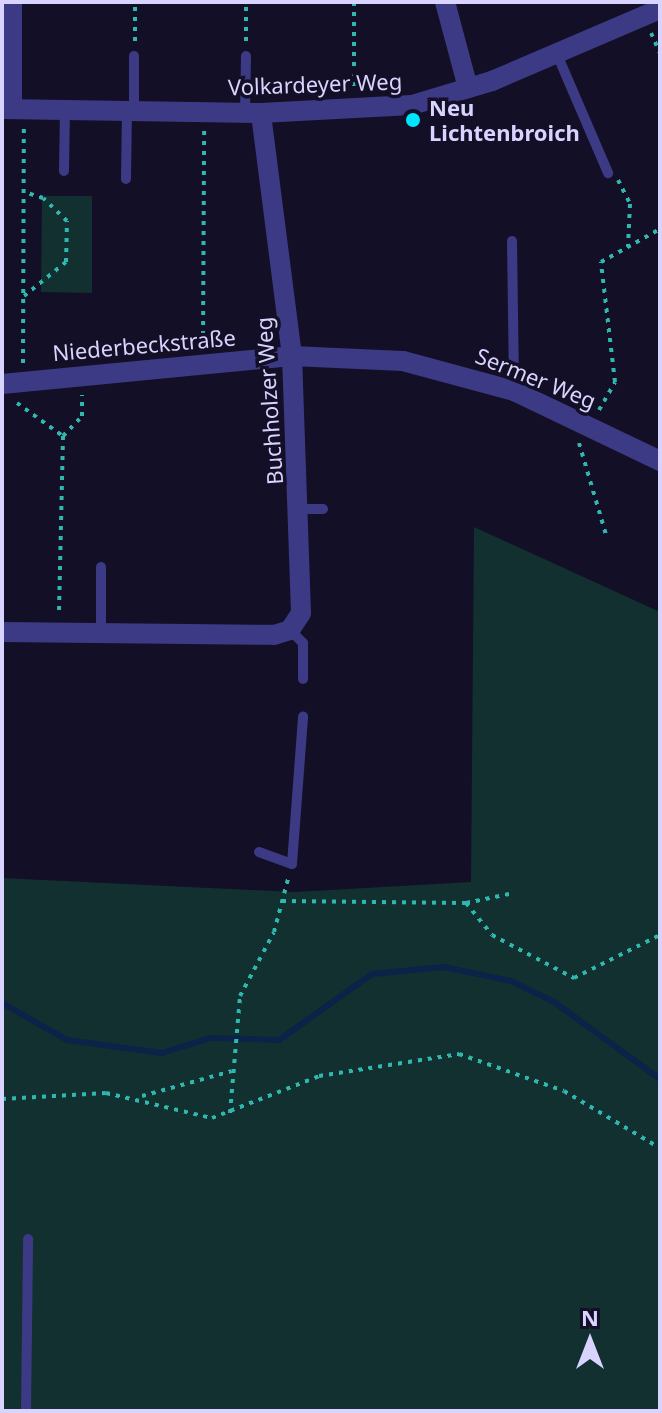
<!DOCTYPE html>
<meta charset="utf-8">
<style>
body{margin:0}
#map{position:relative;width:662px;height:1413px;overflow:hidden;background:#130f26;font-family:"Noto Sans",sans-serif}
div>[style]{position:absolute}
[style*='--x']{left:calc(var(--x)*1px);top:calc(var(--y)*1px);width:calc(var(--w)*1px);rotate:calc(var(--a)*1deg)}
.green>*{inset:0;background:#12302f}
.stream>*{height:6px;margin:-3px;padding:0 3px;transform-origin:3px;border-radius:3px;background:#0c2248}
.path>*{height:4px;margin-top:-2px;transform-origin:0;background:repeating-linear-gradient(90deg,#2fb8b0 0 4px,transparent 0 10px)}
.service>*{height:10px;margin:-5px;padding:0 5px;transform-origin:5px;border-radius:5px;background:#3d3a85}
.minor>*{height:20px;margin:-10px;padding:0 10px;transform-origin:10px;border-radius:10px;background:#3d3a85}
.tertiary>*{height:20px;margin:-10px;padding:0 10px;transform-origin:10px;border-radius:10px;background:#3d3a85}
.dots>*{width:22px;height:22px;translate:-50% -50%;box-sizing:border-box;border:4px solid #130f26;border-radius:50%}
span{translate:-50% -50%;white-space:nowrap;text-align:center;line-height:1.15;-webkit-text-stroke:7px #130f26;paint-order:stroke}
.street-label{font-size:22px;color:#d9d4ff}
.poi-label{font-size:22px;color:#d9d4ff;font-weight:700}
.left{translate:0 -50%;text-align:left}
.frame{position:absolute;inset:0;border:4px solid #d9d4ff;pointer-events:none}
.north{position:absolute;left:550px;top:1301px;width:80px;height:80px;-webkit-text-stroke:6px #130f26;paint-order:stroke;rotate:0deg;font-size:22px;font-weight:700;line-height:32px;text-align:center;color:#d9d4ff}
.north::after{content:'';display:block;margin:auto;width:28px;height:36px;background:#d9d4ff;clip-path:polygon(50% 0,100% 100%,50% 72%,0 100%)}
</style>
<div id="map">
<div class="green">
<div style="clip-path:polygon(42px 196px,92px 196px,92px 293px,41px 292px)"></div>
<div style="clip-path:polygon(474px 527px,660px 612px,660px 1411px,2px 1411px,2px 878px,295px 892px,471px 882px)"></div>
</div>
<div class="stream">
<div style="--x:2;--y:1003;--w:75;--a:29.6"></div>
<div style="--x:67;--y:1040;--w:96;--a:7.8"></div>
<div style="--x:162;--y:1053;--w:50;--a:-17.4"></div>
<div style="--x:210;--y:1038;--w:69;--a:1.7"></div>
<div style="--x:279;--y:1040;--w:114;--a:-35.4"></div>
<div style="--x:372;--y:974;--w:72;--a:-5.6"></div>
<div style="--x:444;--y:967;--w:68;--a:11.8"></div>
<div style="--x:511;--y:981;--w:48;--a:26"></div>
<div style="--x:554;--y:1002;--w:131;--a:36"></div>
</div>
<div class="path">
<div style="--x:354;--y:2;--w:85;--a:90"></div>
<div style="--x:651;--y:33;--w:22;--a:66"></div>
<div style="--x:135;--y:41;--w:39;--a:-90"></div>
<div style="--x:246;--y:41;--w:39;--a:-90"></div>
<div style="--x:618;--y:180;--w:27;--a:63"></div>
<div style="--x:630;--y:204;--w:43;--a:92.7"></div>
<div style="--x:24;--y:296;--w:54;--a:-39"></div>
<div style="--x:66;--y:262;--w:41;--a:-88.6"></div>
<div style="--x:67;--y:221;--w:33;--a:-136"></div>
<div style="--x:43;--y:198;--w:20;--a:-162"></div>
<div style="--x:203;--y:345;--w:215;--a:-89.7"></div>
<div style="--x:23;--y:363;--w:235;--a:-89.8"></div>
<div style="--x:17;--y:403;--w:57;--a:35.7"></div>
<div style="--x:63;--y:436;--w:179;--a:91.3"></div>
<div style="--x:599;--y:410;--w:32;--a:-60"></div>
<div style="--x:615;--y:382;--w:121;--a:-96.7"></div>
<div style="--x:601;--y:262;--w:68;--a:-29.2"></div>
<div style="--x:63;--y:436;--w:28;--a:-46"></div>
<div style="--x:82;--y:416;--w:21;--a:-90"></div>
<div style="--x:579;--y:443;--w:96;--a:73.6"></div>
<div style="--x:282;--y:901;--w:184;--a:0.6"></div>
<div style="--x:466;--y:903;--w:44;--a:-11.8"></div>
<div style="--x:466;--y:903;--w:41;--a:50.9"></div>
<div style="--x:492;--y:935;--w:93;--a:27.7"></div>
<div style="--x:574;--y:978;--w:96;--a:-26.6"></div>
<div style="--x:142;--y:1096;--w:93;--a:-15.5"></div>
<div style="--x:2;--y:1099;--w:104;--a:-3.3"></div>
<div style="--x:106;--y:1093;--w:109;--a:13.3"></div>
<div style="--x:212;--y:1118;--w:115;--a:-21.4"></div>
<div style="--x:319;--y:1076;--w:142;--a:-8.9"></div>
<div style="--x:459;--y:1054;--w:111;--a:19.4"></div>
<div style="--x:564;--y:1091;--w:112;--a:30.7"></div>
<div style="--x:230;--y:1113;--w:117;--a:-85.1"></div>
<div style="--x:240;--y:996;--w:72;--a:-62"></div>
<div style="--x:274;--y:932;--w:55;--a:-75.2"></div>
</div>
<div class="service">
<div style="--x:556;--y:52;--w:132;--a:66.7"></div>
<div style="--x:134;--y:56;--w:55;--a:90"></div>
<div style="--x:245;--y:113;--w:57;--a:-89"></div>
<div style="--x:64;--y:171;--w:62;--a:-89.1"></div>
<div style="--x:126;--y:179;--w:69;--a:-89.2"></div>
<div style="--x:512;--y:241;--w:150;--a:89.2"></div>
<div style="--x:301;--y:509;--w:22;--a:0"></div>
<div style="--x:290;--y:630;--w:18;--a:45"></div>
<div style="--x:303;--y:643;--w:36;--a:90"></div>
<div style="--x:101;--y:633;--w:66;--a:-90"></div>
<div style="--x:259;--y:852;--w:35;--a:20"></div>
<div style="--x:292;--y:864;--w:148;--a:-85.7"></div>
<div style="--x:26;--y:1411;--w:172;--a:-89.3"></div>
</div>
<div class="minor">
<div style="--x:445;--y:2;--w:89;--a:75"></div>
<div style="--x:12;--y:109;--w:107;--a:-90"></div>
<div style="--x:2;--y:384;--w:291;--a:-5.5"></div>
<div style="--x:292;--y:356;--w:111;--a:2.6"></div>
<div style="--x:403;--y:361;--w:115;--a:15.1"></div>
<div style="--x:514;--y:391;--w:162;--a:25.6"></div>
<div style="--x:2;--y:632;--w:272;--a:0.6"></div>
<div style="--x:274;--y:635;--w:17;--a:-17"></div>
<div style="--x:290;--y:630;--w:20;--a:-57"></div>
<div style="--x:301;--y:613;--w:257;--a:-92"></div>
<div style="--x:292;--y:356;--w:245;--a:-97.3"></div>
</div>
<div class="tertiary">
<div style="--x:2;--y:109;--w:259;--a:0.9"></div>
<div style="--x:261;--y:113;--w:151;--a:-3"></div>
<div style="--x:412;--y:105;--w:84;--a:-16.7"></div>
<div style="--x:492;--y:81;--w:183;--a:-23.2"></div>
</div>
<div class="dots">
<div style="left:413px;top:120px;background:#00e5ff"></div>
</div>
<div class="street-label">
<span style="left:315px;top:84px;rotate:-2deg">Volkardeyer Weg</span>
<span style="left:144px;top:345px;rotate:-5deg">Niederbeckstraße</span>
<span style="left:536px;top:378px;rotate:22deg">Sermer Weg</span>
<span style="left:269px;top:401px;rotate:-94deg">Buchholzer Weg</span>
</div>
<div class="poi-label">
<span class="left" style="left:429px;top:120px">Neu<br>Lichtenbroich</span>
</div>
<div class="frame"></div>
<div class="north">N</div>
</div>
